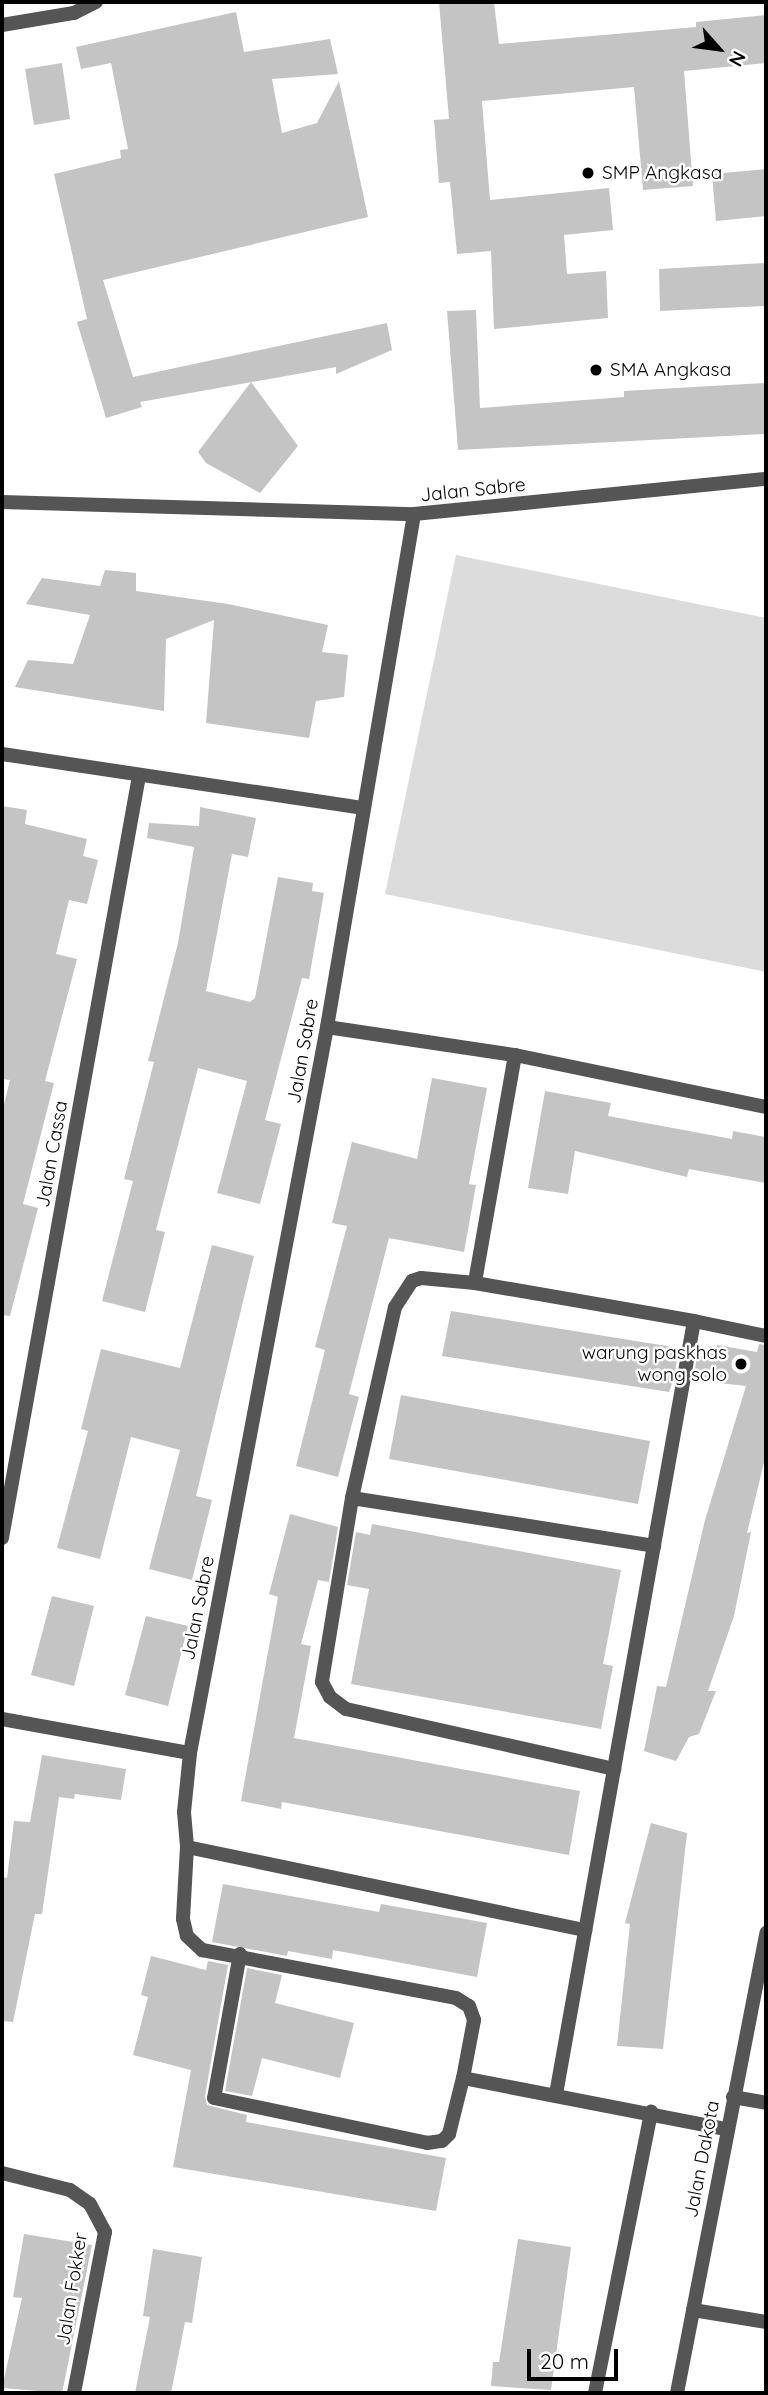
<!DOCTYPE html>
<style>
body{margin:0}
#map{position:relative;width:768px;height:2395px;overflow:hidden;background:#fff;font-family:Quicksand,sans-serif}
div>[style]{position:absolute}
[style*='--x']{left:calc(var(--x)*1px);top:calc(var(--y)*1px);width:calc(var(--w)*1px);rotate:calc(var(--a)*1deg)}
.green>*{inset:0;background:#dcdcdc}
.building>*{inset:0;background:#c4c4c4}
.service>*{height:14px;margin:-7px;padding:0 7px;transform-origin:7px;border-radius:7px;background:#555}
.minor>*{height:14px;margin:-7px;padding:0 7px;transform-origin:7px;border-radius:7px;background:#555}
.dots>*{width:19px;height:19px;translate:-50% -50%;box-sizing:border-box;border:4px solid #fff;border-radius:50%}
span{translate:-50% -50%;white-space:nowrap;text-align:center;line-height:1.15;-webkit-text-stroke:5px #fff;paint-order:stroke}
.poi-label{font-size:19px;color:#000}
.left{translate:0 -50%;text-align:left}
.right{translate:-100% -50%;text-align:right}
.street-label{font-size:19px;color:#000}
.frame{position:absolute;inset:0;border:4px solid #000;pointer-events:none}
.north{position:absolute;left:684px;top:14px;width:70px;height:70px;-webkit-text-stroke:5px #fff;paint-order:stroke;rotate:118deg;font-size:19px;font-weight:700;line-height:28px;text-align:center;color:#000}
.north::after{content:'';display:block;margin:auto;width:24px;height:32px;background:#000;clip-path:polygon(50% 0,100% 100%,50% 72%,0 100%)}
.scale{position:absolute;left:527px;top:2349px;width:91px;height:32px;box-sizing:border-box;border:4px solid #000;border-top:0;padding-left:9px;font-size:21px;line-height:24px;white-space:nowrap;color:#000;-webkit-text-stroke:5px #fff;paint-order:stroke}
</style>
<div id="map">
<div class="green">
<div style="clip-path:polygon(456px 555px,766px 618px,766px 972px,385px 894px)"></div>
</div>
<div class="building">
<div style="clip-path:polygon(439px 2px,494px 2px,499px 44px,696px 27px,696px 22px,766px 15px,766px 63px,684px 71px,693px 186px,643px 190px,634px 87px,482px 101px,490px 200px,609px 188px,613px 230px,564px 235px,567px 274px,606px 271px,608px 318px,494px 329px,491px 251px,457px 254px,450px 182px,439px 183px,434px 120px,449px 119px)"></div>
<div style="clip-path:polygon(236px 12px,244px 52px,330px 39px,338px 74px,272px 79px,282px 133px,317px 123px,339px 81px,368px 217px,103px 280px,133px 377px,387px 323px,392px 350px,336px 374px,336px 367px,140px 402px,142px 407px,106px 418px,77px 322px,87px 319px,54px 174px,121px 158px,120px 150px,128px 149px,111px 63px,81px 69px,76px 47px)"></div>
<div style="clip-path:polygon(62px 63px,70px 119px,34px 125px,25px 69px)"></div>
<div style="clip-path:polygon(766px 169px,766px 216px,716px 221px,712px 174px)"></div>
<div style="clip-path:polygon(766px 263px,766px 306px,660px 311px,659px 269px)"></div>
<div style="clip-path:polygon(476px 310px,480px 408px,624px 397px,624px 391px,766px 383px,766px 434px,458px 450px,447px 311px)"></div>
<div style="clip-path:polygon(251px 382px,298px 446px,260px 493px,206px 463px,198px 452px)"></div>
<div style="clip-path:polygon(105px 570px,136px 573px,136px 591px,228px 604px,328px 625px,322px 652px,348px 655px,344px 697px,316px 701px,309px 738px,206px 723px,214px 620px,166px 639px,164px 711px,15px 687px,28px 660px,73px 664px,90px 615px,26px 604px,42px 578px,100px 586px)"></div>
<div style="clip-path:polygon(2px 806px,27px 810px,25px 824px,87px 839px,83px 856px,98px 860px,87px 904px,69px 900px,56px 954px,77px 959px,45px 1081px,54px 1083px,23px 1204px,38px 1208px,10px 1316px,2px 1315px,2px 1113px,10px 1080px,2px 1079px)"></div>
<div style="clip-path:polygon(200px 807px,256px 818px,248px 857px,232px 854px,206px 991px,250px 1002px,255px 998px,278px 877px,313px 883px,312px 891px,324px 893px,309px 979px,302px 978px,265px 1120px,281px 1124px,260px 1204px,217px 1193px,247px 1081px,198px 1068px,156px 1230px,165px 1232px,145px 1312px,102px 1301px,133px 1181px,124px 1179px,154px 1062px,148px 1061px,178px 943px,194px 847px,147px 838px,149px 823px,199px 826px)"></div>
<div style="clip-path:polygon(432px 1078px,487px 1088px,469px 1184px,476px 1185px,464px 1252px,389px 1238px,349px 1394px,359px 1397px,338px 1477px,296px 1466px,325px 1350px,315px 1347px,347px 1226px,332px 1223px,352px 1142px,417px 1159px)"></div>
<div style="clip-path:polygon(545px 1091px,611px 1103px,608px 1116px,732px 1139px,733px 1131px,766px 1137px,766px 1183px,689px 1169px,687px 1177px,575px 1151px,568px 1194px,528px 1188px)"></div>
<div style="clip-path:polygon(212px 1245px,254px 1256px,196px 1496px,212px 1500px,192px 1580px,149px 1569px,180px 1450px,131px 1437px,100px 1559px,57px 1548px,88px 1431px,81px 1429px,101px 1349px,180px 1368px)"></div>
<div style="clip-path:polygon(451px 1311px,679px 1348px,674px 1378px,669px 1392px,442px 1356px)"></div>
<div style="clip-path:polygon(759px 1344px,766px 1345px,766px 1454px,747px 1533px,751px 1532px,734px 1616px,708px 1691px,716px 1691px,699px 1734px,689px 1737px,676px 1761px,644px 1751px,657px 1686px,666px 1687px,705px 1520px,746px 1386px,693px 1380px,698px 1351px,716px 1354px,717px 1345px,757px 1352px)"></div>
<div style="clip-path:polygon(401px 1395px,650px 1441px,638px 1504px,389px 1459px)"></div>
<div style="clip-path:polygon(290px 1514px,338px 1527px,329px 1582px,318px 1580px,301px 1644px,311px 1646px,294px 1738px,580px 1791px,569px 1855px,282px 1802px,281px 1809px,241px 1801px,278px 1597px,269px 1594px)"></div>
<div style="clip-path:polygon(372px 1524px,621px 1570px,603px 1664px,613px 1666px,601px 1729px,351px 1684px,369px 1589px,347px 1585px,356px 1532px,370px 1535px)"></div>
<div style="clip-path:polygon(52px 1596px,94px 1606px,74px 1686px,31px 1675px)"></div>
<div style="clip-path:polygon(146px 1616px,188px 1626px,168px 1706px,125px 1695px)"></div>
<div style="clip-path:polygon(42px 1755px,126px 1769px,121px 1800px,75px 1794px,74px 1799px,59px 1797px,42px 1914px,35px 1914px,13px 2022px,2px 2021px,2px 1877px,7px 1878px,14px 1821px,30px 1822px)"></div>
<div style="clip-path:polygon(651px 1823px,687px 1833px,663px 2049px,617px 2046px,630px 1924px,625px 1923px)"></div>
<div style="clip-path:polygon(223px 1884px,379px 1912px,381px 1904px,487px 1923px,477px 1977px,333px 1950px,332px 1959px,288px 1951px,287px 1956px,212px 1942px)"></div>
<div style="clip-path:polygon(151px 1956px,206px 1970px,208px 1961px,228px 1965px,205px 2096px,207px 2105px,247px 2115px,246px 2122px,446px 2158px,436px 2211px,173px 2167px,191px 2070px,133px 2055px,148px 1997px,141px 1995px)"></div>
<div style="clip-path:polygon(247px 1968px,282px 1975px,275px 2003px,354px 2023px,340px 2078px,262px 2058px,252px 2096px,225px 2091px)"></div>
<div style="clip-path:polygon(24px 2234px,92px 2245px,62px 2393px,2px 2388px,22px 2298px,13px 2297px)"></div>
<div style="clip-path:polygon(518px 2239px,571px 2247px,551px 2390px,491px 2386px,493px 2362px,499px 2362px)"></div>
<div style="clip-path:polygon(153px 2249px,202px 2257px,192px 2323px,185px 2322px,171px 2393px,135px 2393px,150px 2317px,143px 2316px)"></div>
</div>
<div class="service">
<div style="--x:2;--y:25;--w:73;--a:-9.5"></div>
<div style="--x:74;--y:13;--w:25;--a:-27"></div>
<div style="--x:2;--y:502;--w:412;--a:1.7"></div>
<div style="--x:414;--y:514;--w:354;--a:-5.7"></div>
<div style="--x:2;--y:754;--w:366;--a:8.5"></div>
<div style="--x:327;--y:1027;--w:190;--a:8.5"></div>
<div style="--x:515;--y:1055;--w:256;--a:11.7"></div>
<div style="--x:515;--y:1055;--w:231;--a:100"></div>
<div style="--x:475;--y:1283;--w:222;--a:9.8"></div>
<div style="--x:694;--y:1321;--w:785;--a:100.12"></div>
<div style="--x:475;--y:1283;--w:54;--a:-174.7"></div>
<div style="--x:421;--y:1278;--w:9;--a:162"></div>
<div style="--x:412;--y:1281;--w:31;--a:123"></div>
<div style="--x:395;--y:1307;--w:196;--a:102.7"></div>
<div style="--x:352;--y:1498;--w:186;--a:99.3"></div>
<div style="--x:322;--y:1682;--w:17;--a:62"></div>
<div style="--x:330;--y:1697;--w:20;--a:37"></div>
<div style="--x:346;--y:1709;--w:275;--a:12.6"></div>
<div style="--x:694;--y:1321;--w:74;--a:11.8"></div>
<div style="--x:352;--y:1498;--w:306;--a:9"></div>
<div style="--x:2;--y:1538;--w:774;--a:-79.81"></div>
<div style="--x:2;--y:1719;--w:191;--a:10.3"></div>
<div style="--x:190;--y:1753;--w:739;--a:-79.31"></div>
<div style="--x:327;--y:1027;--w:520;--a:-80.37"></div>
<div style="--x:190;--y:1753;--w:59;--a:95.8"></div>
<div style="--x:184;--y:1812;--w:35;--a:85"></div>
<div style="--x:187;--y:1847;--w:407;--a:11.8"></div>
<div style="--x:187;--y:1847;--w:72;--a:93.2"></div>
<div style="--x:183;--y:1919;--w:17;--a:77"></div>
<div style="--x:187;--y:1936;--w:21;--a:43"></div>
<div style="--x:202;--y:1950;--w:258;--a:10.7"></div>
<div style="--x:456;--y:1998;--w:15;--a:32"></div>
<div style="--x:469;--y:2006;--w:15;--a:70"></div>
<div style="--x:474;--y:2020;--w:59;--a:100.7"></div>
<div style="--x:463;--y:2078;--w:268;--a:11"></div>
<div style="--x:240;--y:1954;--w:146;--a:100.2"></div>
<div style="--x:214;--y:2098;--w:218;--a:11.9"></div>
<div style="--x:427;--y:2143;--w:15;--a:-8"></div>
<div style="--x:442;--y:2141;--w:10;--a:-45"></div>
<div style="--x:449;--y:2134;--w:58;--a:-76"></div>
<div style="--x:2;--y:2173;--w:70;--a:14"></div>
<div style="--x:70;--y:2190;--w:24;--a:35"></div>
<div style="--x:90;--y:2204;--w:32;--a:62"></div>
<div style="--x:105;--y:2232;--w:164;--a:100.9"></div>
<div style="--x:595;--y:2393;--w:287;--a:-78.7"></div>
</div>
<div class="minor">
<div style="--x:733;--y:2097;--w:34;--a:10"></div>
<div style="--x:693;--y:2310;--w:74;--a:9.3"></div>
<div style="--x:677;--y:2393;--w:469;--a:-79"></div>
</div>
<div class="dots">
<div style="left:588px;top:173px;background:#000"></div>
<div style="left:596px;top:370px;background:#000"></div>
<div style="left:741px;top:1364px;background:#000"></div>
</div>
<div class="poi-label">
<span class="left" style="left:602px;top:173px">SMP Angkasa</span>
<span class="left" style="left:610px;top:370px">SMA Angkasa</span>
<span class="right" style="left:727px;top:1364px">warung paskhas<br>wong solo</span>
</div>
<div class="street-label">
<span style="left:473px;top:490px;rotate:-6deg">Jalan Sabre</span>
<span style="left:303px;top:1051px;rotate:-80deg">Jalan Sabre</span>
<span style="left:52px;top:1154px;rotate:-80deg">Jalan Cassa</span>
<span style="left:198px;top:1608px;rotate:-79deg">Jalan Sabre</span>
<span style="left:702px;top:2159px;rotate:-79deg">Jalan Dakota</span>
<span style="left:72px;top:2289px;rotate:-81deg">Jalan Fokker</span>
</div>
<div class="frame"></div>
<div class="north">N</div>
<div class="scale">20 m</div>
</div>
